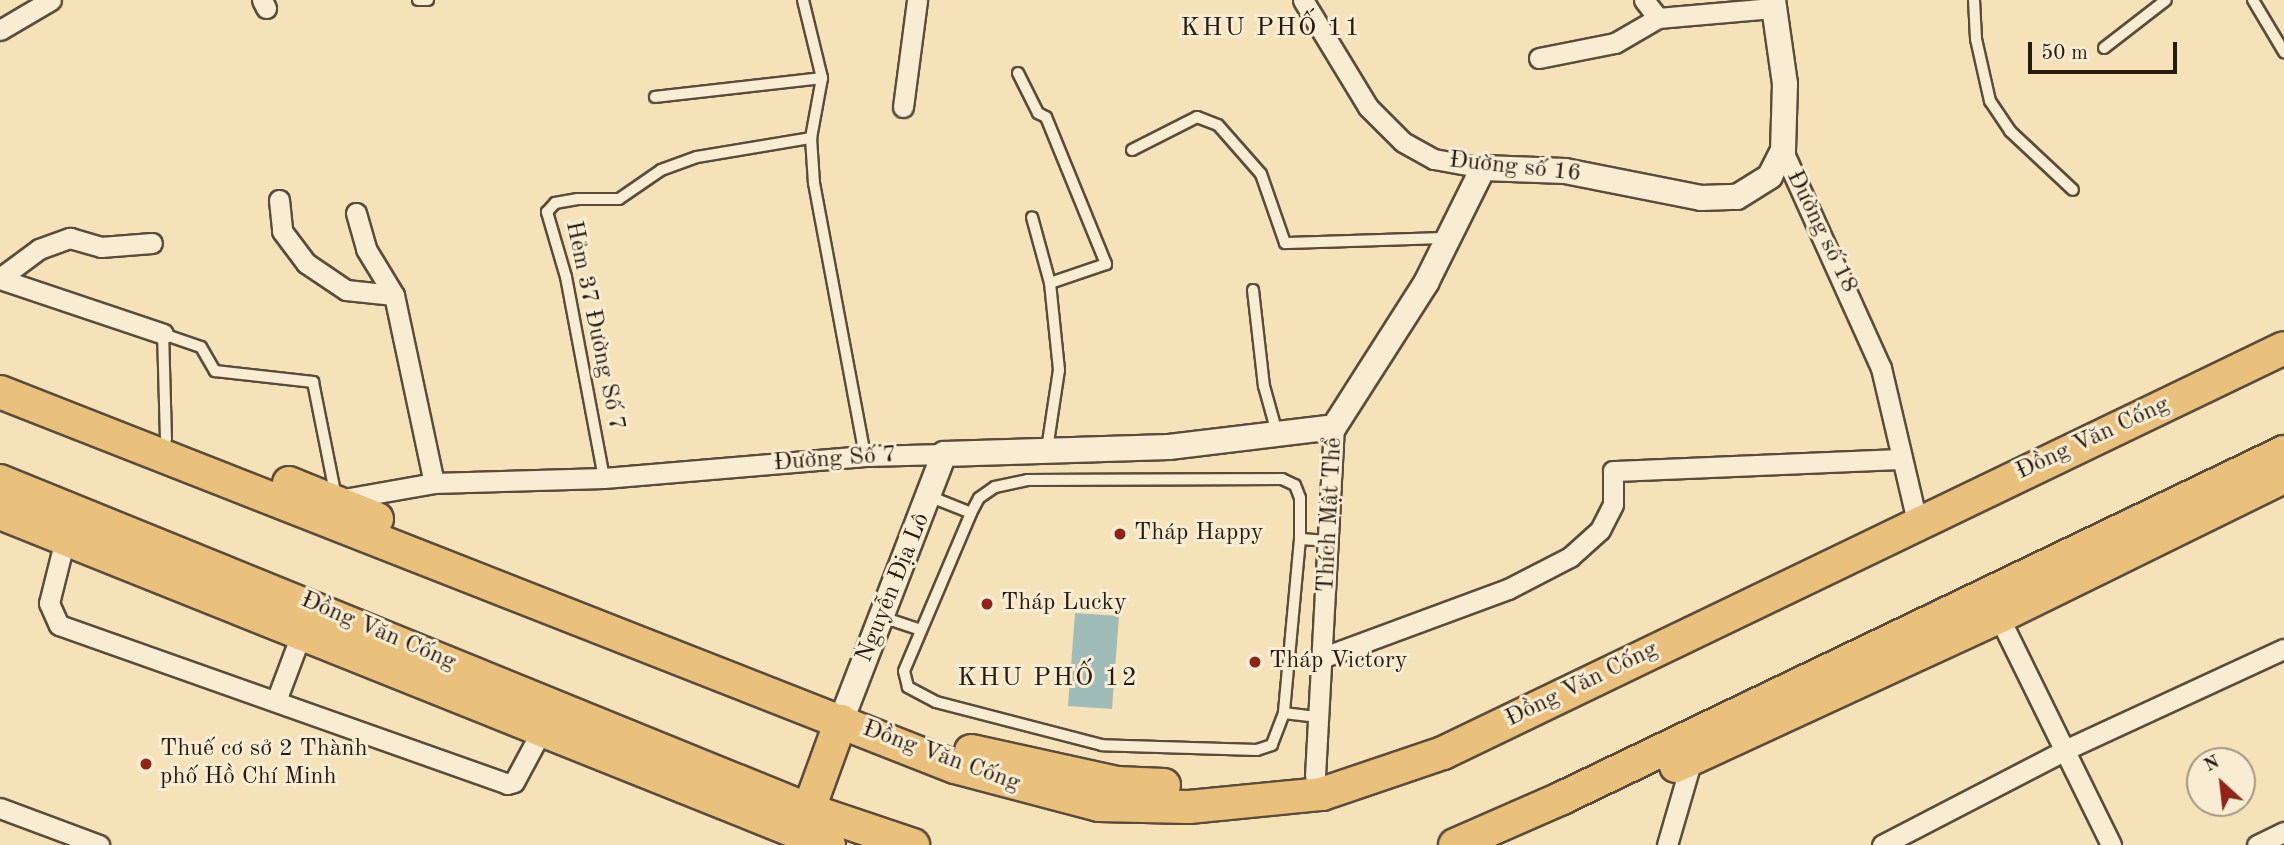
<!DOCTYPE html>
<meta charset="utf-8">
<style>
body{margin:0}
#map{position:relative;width:2284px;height:845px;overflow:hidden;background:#f5e2b9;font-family:"Old Standard TT",serif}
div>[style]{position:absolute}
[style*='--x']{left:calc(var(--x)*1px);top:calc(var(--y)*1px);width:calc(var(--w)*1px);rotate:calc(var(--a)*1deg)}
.water>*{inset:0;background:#9fbcb8}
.roads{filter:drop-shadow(2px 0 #5a4c3b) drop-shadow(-2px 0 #5a4c3b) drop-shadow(0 2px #5a4c3b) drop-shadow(0 -2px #5a4c3b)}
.service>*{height:10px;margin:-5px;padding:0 5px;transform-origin:5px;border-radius:5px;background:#f8ecd2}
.minor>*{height:19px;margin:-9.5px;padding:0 9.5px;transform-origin:9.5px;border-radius:9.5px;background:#f8ecd2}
.tertiary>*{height:24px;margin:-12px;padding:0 12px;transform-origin:12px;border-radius:12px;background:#f8ecd2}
.primary>*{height:32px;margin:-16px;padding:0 16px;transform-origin:16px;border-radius:16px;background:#eac17c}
.dots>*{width:19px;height:19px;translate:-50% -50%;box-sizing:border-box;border:4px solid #f8ecd2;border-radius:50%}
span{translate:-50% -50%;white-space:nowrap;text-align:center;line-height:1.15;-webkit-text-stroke:6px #f8ecd2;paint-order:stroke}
.street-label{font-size:24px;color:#271a11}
.poi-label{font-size:24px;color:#271a11}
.left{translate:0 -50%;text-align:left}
.neighbourhood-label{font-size:26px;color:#271a11;letter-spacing:2px}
.north{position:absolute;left:2186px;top:747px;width:70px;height:70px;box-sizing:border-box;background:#f8ecd2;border:2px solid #a49885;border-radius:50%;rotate:333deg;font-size:19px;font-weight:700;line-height:28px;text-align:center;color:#271a11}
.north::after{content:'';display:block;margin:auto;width:24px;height:32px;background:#8f2418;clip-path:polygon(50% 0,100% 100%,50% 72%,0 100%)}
.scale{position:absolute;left:2028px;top:42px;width:149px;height:32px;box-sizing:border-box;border:4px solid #271a11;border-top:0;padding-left:9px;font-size:21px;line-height:24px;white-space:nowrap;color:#271a11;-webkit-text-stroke:5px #f8ecd2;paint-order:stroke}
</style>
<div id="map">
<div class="water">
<div style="clip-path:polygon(1075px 613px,1119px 616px,1112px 709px,1068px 706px)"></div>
</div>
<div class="roads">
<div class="service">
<div style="--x:418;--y:0;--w:10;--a:0"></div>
<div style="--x:803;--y:0;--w:80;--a:76.3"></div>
<div style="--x:822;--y:78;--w:61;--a:100.4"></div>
<div style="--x:811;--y:138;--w:45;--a:86.2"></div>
<div style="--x:814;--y:183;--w:278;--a:79.4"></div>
<div style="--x:1974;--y:0;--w:39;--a:87"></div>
<div style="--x:1976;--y:39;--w:64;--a:77.3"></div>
<div style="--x:1990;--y:101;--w:36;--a:56"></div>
<div style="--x:2010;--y:131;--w:86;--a:43.1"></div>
<div style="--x:2253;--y:0;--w:61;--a:59.2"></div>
<div style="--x:2104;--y:48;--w:78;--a:-37.7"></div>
<div style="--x:1018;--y:73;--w:45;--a:63.4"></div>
<div style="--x:1038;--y:113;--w:9;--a:27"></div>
<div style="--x:1046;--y:117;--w:159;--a:67.8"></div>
<div style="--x:1106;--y:264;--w:59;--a:161.3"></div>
<div style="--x:1050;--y:283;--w:68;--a:-105.3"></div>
<div style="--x:655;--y:97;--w:168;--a:-6.5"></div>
<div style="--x:1132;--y:150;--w:73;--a:-26.9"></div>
<div style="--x:1197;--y:117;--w:22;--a:21"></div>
<div style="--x:1218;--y:125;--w:65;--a:48.7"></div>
<div style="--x:1261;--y:174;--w:73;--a:70.8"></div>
<div style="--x:1285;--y:243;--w:161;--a:-1.8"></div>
<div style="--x:1253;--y:290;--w:97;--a:83.5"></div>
<div style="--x:1264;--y:386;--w:49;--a:74.5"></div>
<div style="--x:166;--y:439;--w:105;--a:-91.6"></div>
<div style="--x:163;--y:334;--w:40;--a:18.9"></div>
<div style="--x:201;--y:347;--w:28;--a:60"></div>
<div style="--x:215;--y:371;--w:99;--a:6.4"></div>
<div style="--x:313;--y:382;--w:117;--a:78.7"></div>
<div style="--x:1047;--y:449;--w:80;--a:-81.4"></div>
<div style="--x:1059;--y:370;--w:87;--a:-95.9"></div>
<div style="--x:604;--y:478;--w:205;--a:-100.7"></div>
<div style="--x:566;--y:277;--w:68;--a:-106.3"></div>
<div style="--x:547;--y:212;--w:12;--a:-48"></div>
<div style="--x:555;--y:203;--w:23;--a:-10"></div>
<div style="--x:578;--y:199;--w:41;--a:0"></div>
<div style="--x:619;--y:199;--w:51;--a:-34.6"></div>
<div style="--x:661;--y:170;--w:38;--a:-20"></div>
<div style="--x:697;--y:157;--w:116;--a:-9.5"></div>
<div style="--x:1282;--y:479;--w:14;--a:25"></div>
<div style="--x:1295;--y:485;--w:14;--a:69"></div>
<div style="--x:1300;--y:498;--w:41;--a:90"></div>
<div style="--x:1300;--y:539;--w:175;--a:95.3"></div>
<div style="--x:1284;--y:713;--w:34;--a:111"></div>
<div style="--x:1272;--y:745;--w:16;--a:162"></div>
<div style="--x:1257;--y:750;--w:155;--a:-178.2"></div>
<div style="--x:1102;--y:745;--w:171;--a:-165.5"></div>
<div style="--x:936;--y:702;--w:32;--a:-152"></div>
<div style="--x:908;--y:687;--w:16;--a:-104"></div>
<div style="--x:904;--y:671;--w:172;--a:-67"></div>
<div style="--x:971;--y:513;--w:17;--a:-62"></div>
<div style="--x:979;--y:498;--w:19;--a:-35"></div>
<div style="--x:995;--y:487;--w:34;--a:-12"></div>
<div style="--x:1028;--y:480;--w:254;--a:-0.2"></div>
<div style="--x:931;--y:497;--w:43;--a:21.8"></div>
<div style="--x:1300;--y:539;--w:30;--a:4"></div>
<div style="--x:882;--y:617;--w:41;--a:18.4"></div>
<div style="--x:1284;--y:713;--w:34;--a:7"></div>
</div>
<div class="minor">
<div style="--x:262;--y:0;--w:9;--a:63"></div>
<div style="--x:1303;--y:0;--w:125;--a:58.7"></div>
<div style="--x:1368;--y:107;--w:49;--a:45"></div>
<div style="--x:1403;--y:142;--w:35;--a:29"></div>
<div style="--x:1434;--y:159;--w:50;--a:10.4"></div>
<div style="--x:1644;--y:0;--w:23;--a:52"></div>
<div style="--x:1658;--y:18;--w:115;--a:-5"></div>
<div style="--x:0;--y:30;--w:59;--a:-30.5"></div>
<div style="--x:1539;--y:58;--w:77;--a:-11.2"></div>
<div style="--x:1615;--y:43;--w:50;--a:-30.2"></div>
<div style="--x:903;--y:107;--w:108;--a:-82.5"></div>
<div style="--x:1783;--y:151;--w:238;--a:65.7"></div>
<div style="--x:1881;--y:368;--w:145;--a:76.8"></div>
<div style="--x:279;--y:200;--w:31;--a:84"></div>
<div style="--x:282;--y:231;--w:40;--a:53"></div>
<div style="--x:306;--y:263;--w:48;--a:34"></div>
<div style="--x:346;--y:290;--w:48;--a:5.9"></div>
<div style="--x:394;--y:295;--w:192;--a:78"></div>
<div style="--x:356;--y:213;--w:37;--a:74"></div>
<div style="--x:366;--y:249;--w:54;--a:58.7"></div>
<div style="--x:0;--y:278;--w:49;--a:-36.6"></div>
<div style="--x:39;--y:249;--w:33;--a:-20"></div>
<div style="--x:70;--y:238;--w:32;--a:16"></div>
<div style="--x:101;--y:247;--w:51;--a:-4.5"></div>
<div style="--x:0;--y:279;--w:172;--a:18.6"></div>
<div style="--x:338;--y:500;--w:97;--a:-10"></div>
<div style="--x:434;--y:483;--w:170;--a:-1.7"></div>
<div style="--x:604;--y:478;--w:262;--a:-4.8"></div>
<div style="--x:865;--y:456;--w:79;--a:-1.5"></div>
<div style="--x:65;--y:539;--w:66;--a:104"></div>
<div style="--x:49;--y:603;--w:24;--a:66"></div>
<div style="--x:59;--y:625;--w:475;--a:19.5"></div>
<div style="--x:507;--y:784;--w:7;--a:-16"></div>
<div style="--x:514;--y:782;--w:61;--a:-61.8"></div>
<div style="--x:1999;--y:617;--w:254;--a:63.8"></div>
<div style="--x:1324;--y:657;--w:196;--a:-20.3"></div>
<div style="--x:1508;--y:589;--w:70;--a:-27.3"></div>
<div style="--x:1570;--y:557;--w:40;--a:-42"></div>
<div style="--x:1600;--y:530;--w:29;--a:-63"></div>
<div style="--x:1613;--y:504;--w:33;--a:-90"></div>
<div style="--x:1613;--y:471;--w:289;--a:-2.4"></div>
<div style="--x:276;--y:701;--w:74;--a:-69.4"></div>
<div style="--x:1315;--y:776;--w:350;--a:-86.9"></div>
<div style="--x:0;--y:808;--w:106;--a:20.5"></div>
<div style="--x:1667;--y:845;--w:90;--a:-73.8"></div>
<div style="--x:1882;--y:845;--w:206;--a:-27.4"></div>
<div style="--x:2065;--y:750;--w:241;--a:-24.8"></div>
<div style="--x:2257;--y:845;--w:30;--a:-26"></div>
</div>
<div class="tertiary">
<div style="--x:841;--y:721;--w:286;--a:-68.9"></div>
<div style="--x:944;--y:454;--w:225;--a:-1.8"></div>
<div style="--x:1169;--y:447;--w:166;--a:-6.9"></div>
<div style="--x:1334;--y:427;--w:171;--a:-57.4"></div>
<div style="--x:1426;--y:283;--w:128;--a:-63.6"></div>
<div style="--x:1483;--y:168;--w:82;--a:2.1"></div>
<div style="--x:1565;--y:171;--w:139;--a:11.2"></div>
<div style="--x:1701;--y:198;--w:36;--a:-2"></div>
<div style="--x:1737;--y:197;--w:39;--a:-32"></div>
<div style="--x:1770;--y:176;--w:28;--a:-63"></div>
<div style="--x:1783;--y:151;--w:67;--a:-88.3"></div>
<div style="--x:1785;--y:84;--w:85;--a:-98.1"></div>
</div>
<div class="primary">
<div style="--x:0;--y:392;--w:1026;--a:21.44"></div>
<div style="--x:955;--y:767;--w:149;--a:14.8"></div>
<div style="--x:1099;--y:805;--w:90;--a:1.3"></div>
<div style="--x:1189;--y:807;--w:134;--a:-5.6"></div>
<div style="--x:1322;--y:794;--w:128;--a:-18.7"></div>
<div style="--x:1443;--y:753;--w:933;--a:-25.71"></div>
<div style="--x:0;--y:481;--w:873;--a:22.13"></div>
<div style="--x:809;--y:810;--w:110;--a:18.6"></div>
<div style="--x:289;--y:483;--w:95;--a:22.2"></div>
<div style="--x:0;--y:513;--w:893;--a:21.83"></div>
<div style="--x:971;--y:751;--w:149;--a:12.4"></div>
<div style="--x:1117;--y:783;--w:47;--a:2.4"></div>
<div style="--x:1676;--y:766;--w:356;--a:-24.8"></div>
<div style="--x:1999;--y:617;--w:318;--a:-26.2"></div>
<div style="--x:802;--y:828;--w:114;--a:-70"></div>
<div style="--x:1455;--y:845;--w:117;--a:-23.7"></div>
<div style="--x:1562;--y:798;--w:801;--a:-25.6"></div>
</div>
</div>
<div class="dots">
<div style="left:1120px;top:534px;background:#8f2418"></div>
<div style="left:987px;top:604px;background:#8f2418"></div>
<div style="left:1255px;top:662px;background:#8f2418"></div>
<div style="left:146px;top:764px;background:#8f2418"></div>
</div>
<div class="street-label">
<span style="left:1515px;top:168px;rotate:6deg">Đường số 16</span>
<span style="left:1821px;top:232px;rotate:64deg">Đường số 18</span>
<span style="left:594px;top:326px;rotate:78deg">Hẻm 37 Đường Số 7</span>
<span style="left:2093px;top:439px;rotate:-25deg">Đồng Văn Cống</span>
<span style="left:835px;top:460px;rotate:-4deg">Đường Số 7</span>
<span style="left:1331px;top:515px;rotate:-87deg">Thích Mật Thể</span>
<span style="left:894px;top:588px;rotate:-68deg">Nguyễn Địa Lô</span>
<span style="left:378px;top:632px;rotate:23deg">Đồng Văn Cống</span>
<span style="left:1582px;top:685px;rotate:-26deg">Đồng Văn Cống</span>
<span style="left:941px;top:757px;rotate:20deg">Đồng Văn Cống</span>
</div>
<div class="poi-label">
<span class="left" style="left:1134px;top:534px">Tháp Happy</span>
<span class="left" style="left:1001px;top:604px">Tháp Lucky</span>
<span class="left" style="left:1269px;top:662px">Tháp Victory</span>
<span class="left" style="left:160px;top:764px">Thuế cơ sở 2 Thành<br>phố Hồ Chí Minh</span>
</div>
<div class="neighbourhood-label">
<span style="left:1271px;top:29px">KHU PHỐ 11</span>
<span style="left:1048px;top:679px">KHU PHỐ 12</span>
</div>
<div class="north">N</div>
<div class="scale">50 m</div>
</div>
